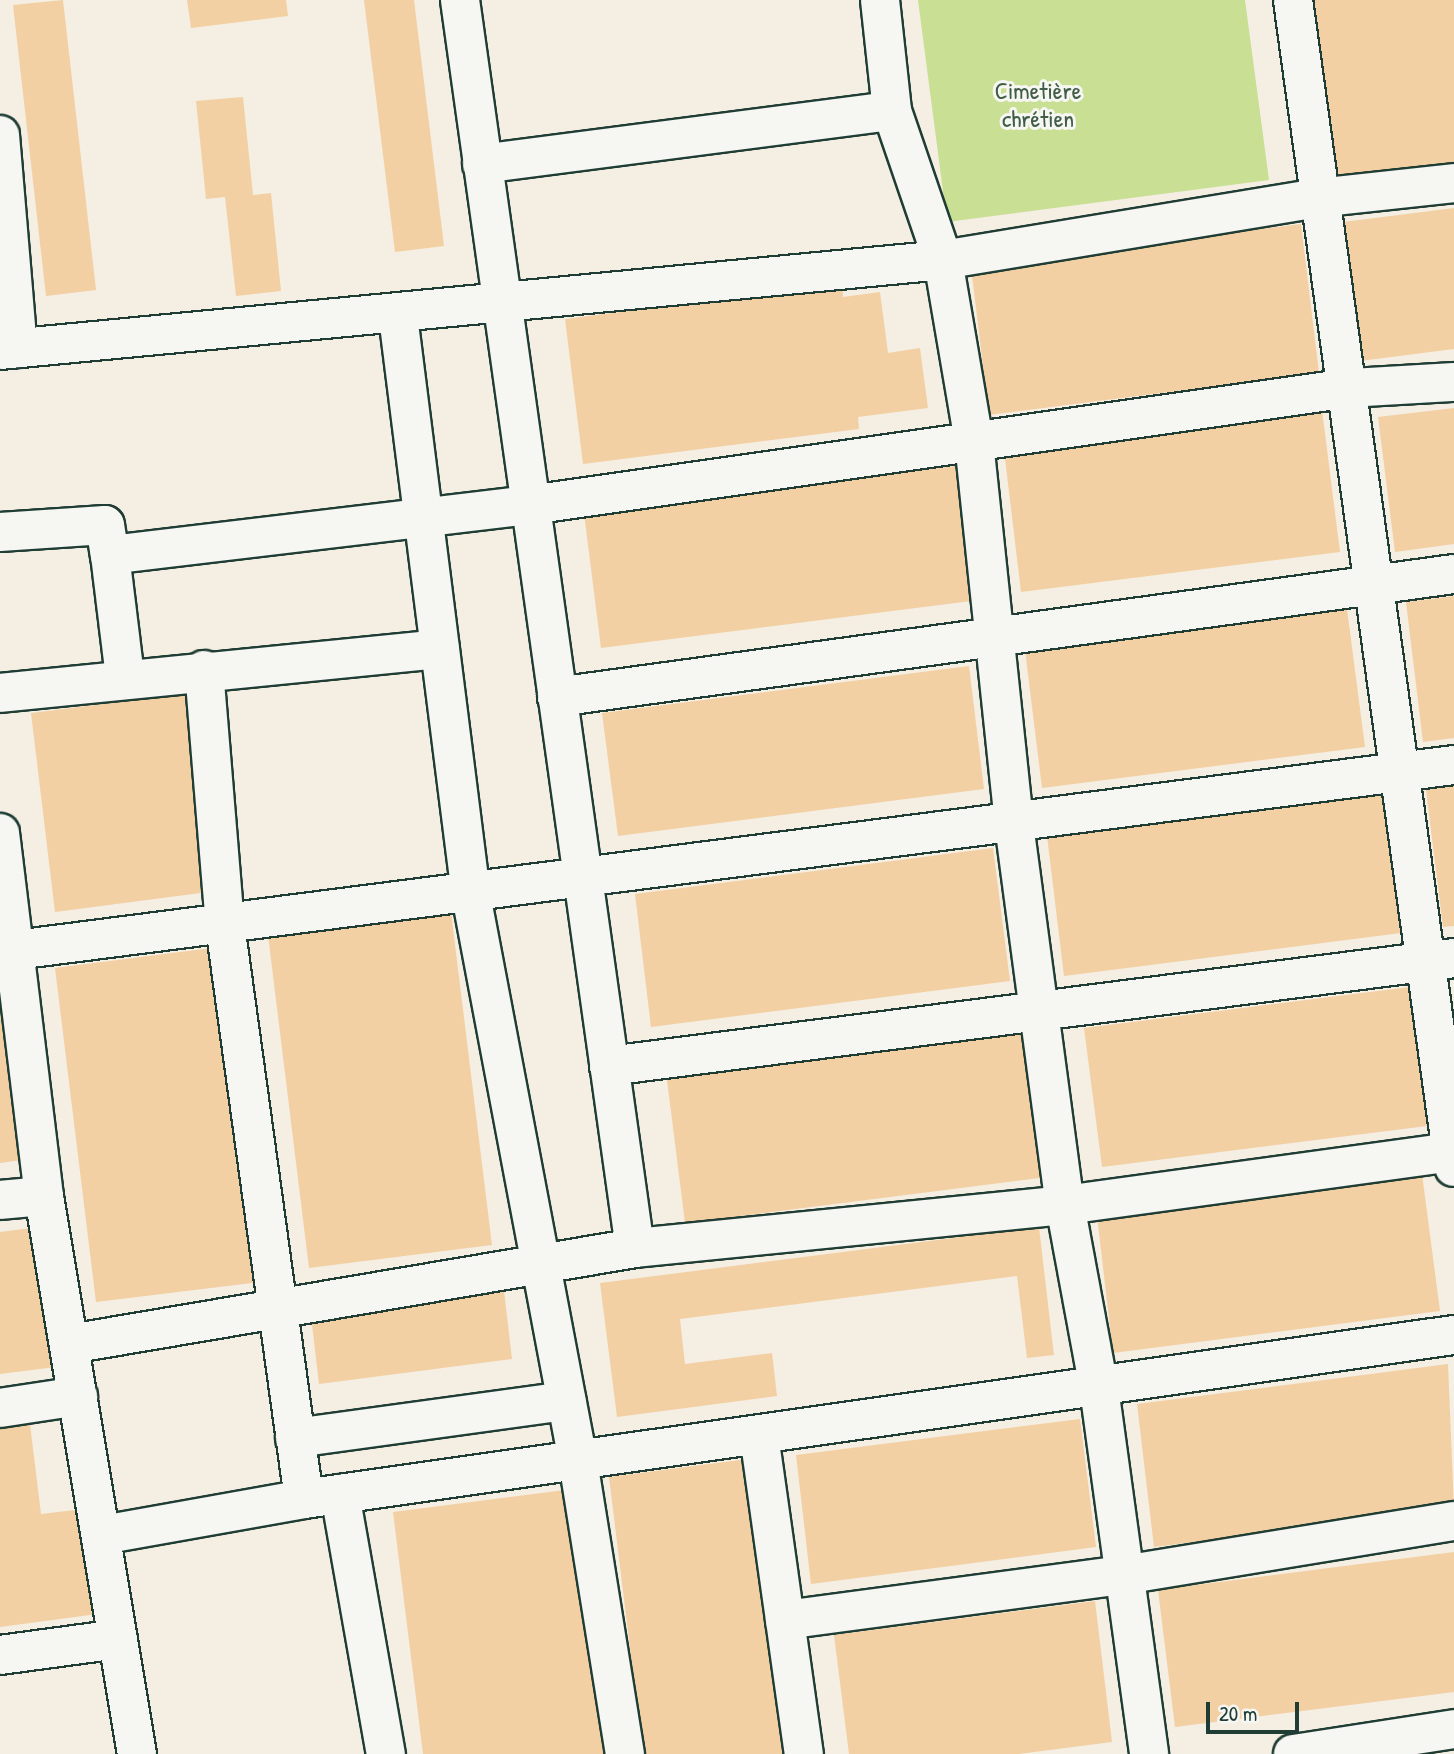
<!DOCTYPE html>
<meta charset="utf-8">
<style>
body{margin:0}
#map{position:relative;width:1454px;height:1754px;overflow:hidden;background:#f5eee2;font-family:"Patrick Hand",sans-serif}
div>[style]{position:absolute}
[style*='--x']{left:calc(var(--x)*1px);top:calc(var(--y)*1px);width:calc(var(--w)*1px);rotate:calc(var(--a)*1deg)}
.green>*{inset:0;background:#c9df94}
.building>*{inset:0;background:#f2d0a3}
.roads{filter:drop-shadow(2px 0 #1f3d34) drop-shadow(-2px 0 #1f3d34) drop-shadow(0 2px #1f3d34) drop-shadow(0 -2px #1f3d34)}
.minor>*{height:38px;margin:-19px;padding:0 19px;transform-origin:19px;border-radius:19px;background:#f6f6f2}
span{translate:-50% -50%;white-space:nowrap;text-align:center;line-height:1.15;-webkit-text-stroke:6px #f6f6f2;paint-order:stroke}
.park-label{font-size:24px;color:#415d47}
.scale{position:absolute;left:1206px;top:1702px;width:93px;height:32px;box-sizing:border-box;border:4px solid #1f3d34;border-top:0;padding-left:9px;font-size:21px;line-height:24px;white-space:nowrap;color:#1f3d34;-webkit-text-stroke:5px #f6f6f2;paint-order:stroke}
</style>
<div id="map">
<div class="green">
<div style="clip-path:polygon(918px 0,1245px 0,1269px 180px,947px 222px)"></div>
</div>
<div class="building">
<div style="clip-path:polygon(63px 0,96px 290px,46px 296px,13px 5px)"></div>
<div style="clip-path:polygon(187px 0,286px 0,288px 16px,191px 28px)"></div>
<div style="clip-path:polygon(364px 0,414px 0,444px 246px,395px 252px)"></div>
<div style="clip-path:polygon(1296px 0,1454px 0,1454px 166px,1320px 184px)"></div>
<div style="clip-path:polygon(243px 97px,253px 195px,271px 193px,281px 291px,236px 296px,225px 197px,206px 199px,196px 101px)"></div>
<div style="clip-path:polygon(1454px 208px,1454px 349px,1360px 361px,1343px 222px)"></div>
<div style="clip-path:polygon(1301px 224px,1319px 373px,989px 415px,971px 267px)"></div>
<div style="clip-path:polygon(842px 284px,843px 297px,880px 292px,888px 353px,920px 348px,928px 408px,858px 417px,859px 429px,583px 464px,565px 319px)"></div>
<div style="clip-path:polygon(1454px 408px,1454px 544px,1395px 552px,1378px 417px)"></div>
<div style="clip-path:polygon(1322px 410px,1340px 552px,1021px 592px,1004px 450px)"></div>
<div style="clip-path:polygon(963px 465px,979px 600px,601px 648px,584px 513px)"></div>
<div style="clip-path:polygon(1454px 596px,1454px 738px,1423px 742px,1406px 602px)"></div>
<div style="clip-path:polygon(1347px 609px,1365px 747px,1042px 788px,1025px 650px)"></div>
<div style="clip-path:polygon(969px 666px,984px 789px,618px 836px,602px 713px)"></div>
<div style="clip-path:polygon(191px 693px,216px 891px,55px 912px,31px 713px)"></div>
<div style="clip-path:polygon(1454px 786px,1454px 926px,1443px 927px,1426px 790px)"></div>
<div style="clip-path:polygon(1383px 793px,1401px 933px,1064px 976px,1047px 836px)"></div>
<div style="clip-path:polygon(993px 848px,1010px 981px,651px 1027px,635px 894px)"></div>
<div style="clip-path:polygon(451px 912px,492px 1245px,309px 1268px,268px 935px)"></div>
<div style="clip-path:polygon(227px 946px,269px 1281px,96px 1302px,55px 968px)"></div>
<div style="clip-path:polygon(0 972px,29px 1159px,0 1163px)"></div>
<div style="clip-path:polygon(1418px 986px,1435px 1125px,1102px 1167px,1084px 1028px)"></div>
<div style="clip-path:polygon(1036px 1026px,1055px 1176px,685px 1223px,666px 1072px)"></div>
<div style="clip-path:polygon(1422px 1174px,1440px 1311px,1113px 1353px,1097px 1216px)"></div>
<div style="clip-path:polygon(39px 1227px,56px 1367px,0 1374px,0 1232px)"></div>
<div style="clip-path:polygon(1039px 1227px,1054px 1355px,1027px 1358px,1017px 1276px,680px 1319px,685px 1364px,772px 1353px,777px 1396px,617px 1417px,600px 1283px)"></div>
<div style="clip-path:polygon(504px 1291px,512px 1359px,319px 1384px,311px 1316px)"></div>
<div style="clip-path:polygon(1448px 1364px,1454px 1509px,1154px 1547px,1137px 1404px)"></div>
<div style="clip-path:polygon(1080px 1419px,1096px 1547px,811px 1584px,796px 1455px)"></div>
<div style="clip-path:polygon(30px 1424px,41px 1514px,92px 1508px,105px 1613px,0 1627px,0 1427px)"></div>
<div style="clip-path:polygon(755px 1458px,791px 1754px,643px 1754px,609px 1477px)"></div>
<div style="clip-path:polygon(573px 1489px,605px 1754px,423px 1754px,393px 1512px)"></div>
<div style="clip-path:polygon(1454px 1552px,1454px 1692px,1175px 1727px,1158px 1590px)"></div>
<div style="clip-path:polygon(1095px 1601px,1112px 1742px,1019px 1754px,849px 1754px,834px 1635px)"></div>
</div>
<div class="roads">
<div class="minor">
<div style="--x:460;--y:0;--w:1260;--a:82.02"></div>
<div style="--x:880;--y:0;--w:112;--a:83.8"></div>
<div style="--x:892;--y:111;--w:157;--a:71.1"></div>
<div style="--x:943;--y:260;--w:185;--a:80.3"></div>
<div style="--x:974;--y:442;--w:384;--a:84"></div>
<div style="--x:1014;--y:824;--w:384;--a:82.4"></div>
<div style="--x:1065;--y:1205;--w:186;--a:79.5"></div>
<div style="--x:1099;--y:1388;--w:369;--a:82.2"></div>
<div style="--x:1293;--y:0;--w:1178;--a:82.15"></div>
<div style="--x:0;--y:135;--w:214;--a:85.2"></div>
<div style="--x:482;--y:164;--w:413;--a:-7.4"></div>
<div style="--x:398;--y:316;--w:584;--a:82.81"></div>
<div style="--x:471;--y:895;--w:576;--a:79.29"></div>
<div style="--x:578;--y:1461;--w:297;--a:80.9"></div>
<div style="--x:0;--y:350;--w:947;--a:-5.45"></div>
<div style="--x:943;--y:260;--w:378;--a:-9.4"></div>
<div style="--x:1316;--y:198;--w:139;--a:-6.2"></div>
<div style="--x:0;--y:532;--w:105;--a:-3.8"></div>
<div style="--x:105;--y:525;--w:30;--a:81"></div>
<div style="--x:204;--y:670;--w:256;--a:85.3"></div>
<div style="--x:225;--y:925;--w:579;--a:82.16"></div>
<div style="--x:125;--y:677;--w:123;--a:-97"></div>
<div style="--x:110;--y:555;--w:423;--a:-6.8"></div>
<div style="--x:530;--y:505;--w:827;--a:-8.13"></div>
<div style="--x:1349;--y:388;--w:105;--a:-3.3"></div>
<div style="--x:0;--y:693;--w:442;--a:-5.7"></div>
<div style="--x:557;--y:697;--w:905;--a:-7.81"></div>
<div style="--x:0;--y:833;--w:366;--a:83.1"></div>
<div style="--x:44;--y:1196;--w:566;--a:80.54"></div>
<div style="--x:0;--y:952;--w:1466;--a:-7.33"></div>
<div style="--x:609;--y:1066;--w:852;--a:-7.28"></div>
<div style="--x:0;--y:1200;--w:44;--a:-5.2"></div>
<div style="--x:70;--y:1344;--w:573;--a:-9.64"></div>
<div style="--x:635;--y:1248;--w:432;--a:-5.7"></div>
<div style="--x:1065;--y:1205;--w:393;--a:-7.8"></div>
<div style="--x:0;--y:1408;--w:79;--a:-8.7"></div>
<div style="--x:759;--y:1435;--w:322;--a:82"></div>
<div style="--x:295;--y:1438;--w:274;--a:-7.8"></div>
<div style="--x:340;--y:1494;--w:264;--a:80"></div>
<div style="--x:102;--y:1535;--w:205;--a:-10.1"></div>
<div style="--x:304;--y:1499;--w:1162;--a:-8.12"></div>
<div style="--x:785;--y:1620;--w:342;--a:-7.6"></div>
<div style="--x:1124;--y:1575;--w:334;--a:-9.3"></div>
<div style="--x:0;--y:1655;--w:119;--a:-7.7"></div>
<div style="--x:1293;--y:1754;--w:163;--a:-8.8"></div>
</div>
</div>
<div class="park-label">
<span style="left:1038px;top:105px">Cimetière<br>chrétien</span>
</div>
<div class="scale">20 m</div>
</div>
